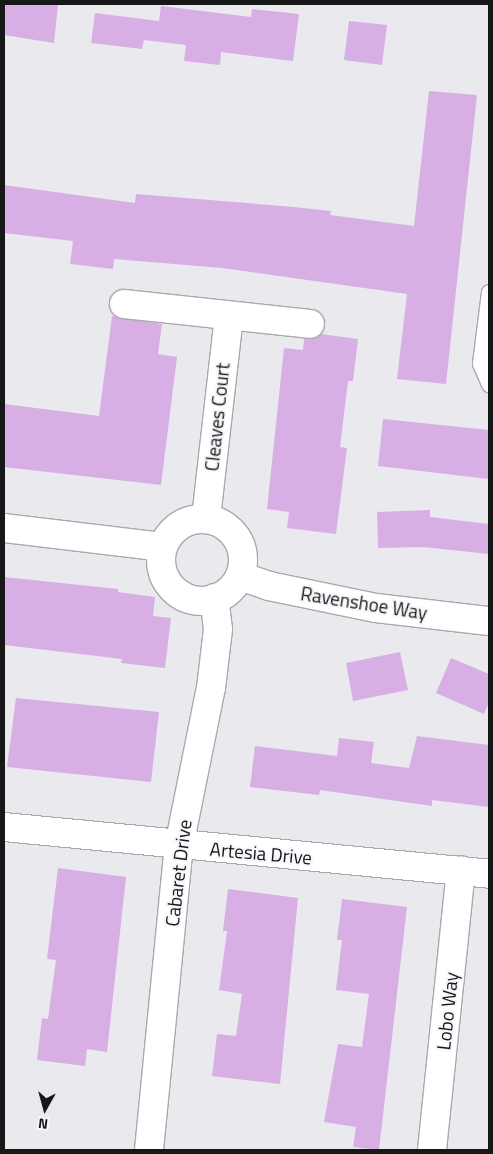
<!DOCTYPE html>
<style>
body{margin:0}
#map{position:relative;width:493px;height:1154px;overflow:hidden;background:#eae9ee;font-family:"Titillium Web",sans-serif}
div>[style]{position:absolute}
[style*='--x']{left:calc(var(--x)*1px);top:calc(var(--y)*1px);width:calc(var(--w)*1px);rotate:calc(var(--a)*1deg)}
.building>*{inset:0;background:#d7afe5}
.roads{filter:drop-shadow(1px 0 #a9a9ad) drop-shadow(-1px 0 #a9a9ad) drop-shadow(0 1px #a9a9ad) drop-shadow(0 -1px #a9a9ad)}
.lane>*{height:15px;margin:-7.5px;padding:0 7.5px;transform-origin:7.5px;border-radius:7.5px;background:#fff}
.street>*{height:28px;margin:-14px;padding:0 14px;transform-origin:14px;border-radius:14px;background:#fff}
.street>.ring{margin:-14px;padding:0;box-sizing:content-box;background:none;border:28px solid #fff;border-radius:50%}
span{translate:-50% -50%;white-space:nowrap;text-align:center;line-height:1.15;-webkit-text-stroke:4px #f7f7fb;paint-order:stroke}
.street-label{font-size:19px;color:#171718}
.frame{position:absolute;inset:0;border:5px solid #171718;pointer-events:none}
.north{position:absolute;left:20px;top:1084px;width:50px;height:50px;-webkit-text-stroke:4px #f7f7fb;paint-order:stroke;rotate:187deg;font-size:14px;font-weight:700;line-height:20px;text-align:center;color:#171718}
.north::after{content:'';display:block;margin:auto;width:18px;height:22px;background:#171718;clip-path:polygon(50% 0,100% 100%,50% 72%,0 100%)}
</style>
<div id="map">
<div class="building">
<div style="clip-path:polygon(4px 4px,58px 4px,54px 43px,4px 35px)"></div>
<div style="clip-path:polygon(161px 6px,251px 17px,252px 9px,299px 14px,293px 61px,221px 52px,220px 65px,184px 61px,186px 45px,144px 40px,142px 49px,91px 43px,95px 13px,159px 21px)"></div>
<div style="clip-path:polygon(349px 21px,387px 25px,382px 65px,344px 60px)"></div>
<div style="clip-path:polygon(429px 91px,477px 95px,446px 384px,397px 379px,407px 294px,222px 268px,114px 259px,113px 269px,70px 264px,73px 241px,4px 233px,4px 185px,135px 203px,136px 194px,294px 207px,331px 211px,330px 215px,414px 226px)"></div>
<div style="clip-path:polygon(112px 316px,162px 324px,158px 354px,177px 357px,161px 485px,4px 467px,4px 404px,99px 416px)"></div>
<div style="clip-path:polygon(321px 334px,358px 339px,353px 381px,348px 381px,340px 447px,347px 448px,336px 534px,287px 528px,289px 512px,267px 509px,284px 348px,303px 350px,304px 339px)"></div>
<div style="clip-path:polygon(383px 419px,489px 430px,489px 479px,378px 466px)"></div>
<div style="clip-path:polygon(430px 510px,430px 517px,489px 524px,489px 554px,423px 547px,378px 548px,377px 512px)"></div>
<div style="clip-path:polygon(4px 577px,118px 589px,118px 592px,155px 597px,153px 616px,171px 618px,165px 668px,121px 663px,122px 659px,4px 645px)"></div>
<div style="clip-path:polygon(400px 652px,408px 690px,353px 701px,346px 663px)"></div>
<div style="clip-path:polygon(451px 658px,489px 674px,489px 702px,484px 714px,436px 693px)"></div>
<div style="clip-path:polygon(16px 698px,159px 712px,151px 782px,7px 767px)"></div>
<div style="clip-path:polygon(417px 736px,489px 745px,489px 807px,432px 800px,432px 806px,320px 790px,319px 795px,250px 787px,255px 746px,337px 756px,339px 738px,374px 742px,371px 763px,409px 768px)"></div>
<div style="clip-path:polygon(58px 868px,126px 877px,107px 1052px,87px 1049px,85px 1066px,37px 1060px,42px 1018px,48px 1019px,56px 960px,47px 959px)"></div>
<div style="clip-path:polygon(228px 889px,298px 898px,280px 1084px,212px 1076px,217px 1034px,236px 1036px,242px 994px,219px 990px,227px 931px,223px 931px)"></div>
<div style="clip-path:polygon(342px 899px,407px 907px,379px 1150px,353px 1147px,356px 1127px,324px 1122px,338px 1044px,362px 1047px,369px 994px,336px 990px,342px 940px,337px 940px)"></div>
</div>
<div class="roads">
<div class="lane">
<div style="--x:489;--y:292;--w:72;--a:97.2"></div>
<div style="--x:480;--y:363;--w:23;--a:67"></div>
</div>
<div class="street">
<div style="--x:124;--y:304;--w:187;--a:6.1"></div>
<div style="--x:206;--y:518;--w:203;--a:-83.5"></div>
<div class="ring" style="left:161px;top:519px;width:54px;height:54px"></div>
<div style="--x:4;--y:528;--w:160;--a:6.8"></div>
<div style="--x:240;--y:576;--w:31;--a:19"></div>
<div style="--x:269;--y:586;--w:109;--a:11.6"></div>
<div style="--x:376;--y:608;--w:114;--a:6.6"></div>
<div style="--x:4;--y:827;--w:487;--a:5.5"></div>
<div style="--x:149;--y:1150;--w:305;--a:-84.4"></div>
<div style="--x:179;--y:846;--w:161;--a:-78.6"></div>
<div style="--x:211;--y:688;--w:59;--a:-83.2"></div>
<div style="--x:218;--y:629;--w:31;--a:-97"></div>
<div style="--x:432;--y:1150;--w:281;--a:-84.1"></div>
</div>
</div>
<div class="street-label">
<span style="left:217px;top:417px;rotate:-84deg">Cleaves Court</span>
<span style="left:364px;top:603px;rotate:9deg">Ravenshoe Way</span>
<span style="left:261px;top:853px;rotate:5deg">Artesia Drive</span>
<span style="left:178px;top:873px;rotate:-83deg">Cabaret Drive</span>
<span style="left:447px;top:1011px;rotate:-84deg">Lobo Way</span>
</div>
<div class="frame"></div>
<div class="north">N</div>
</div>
